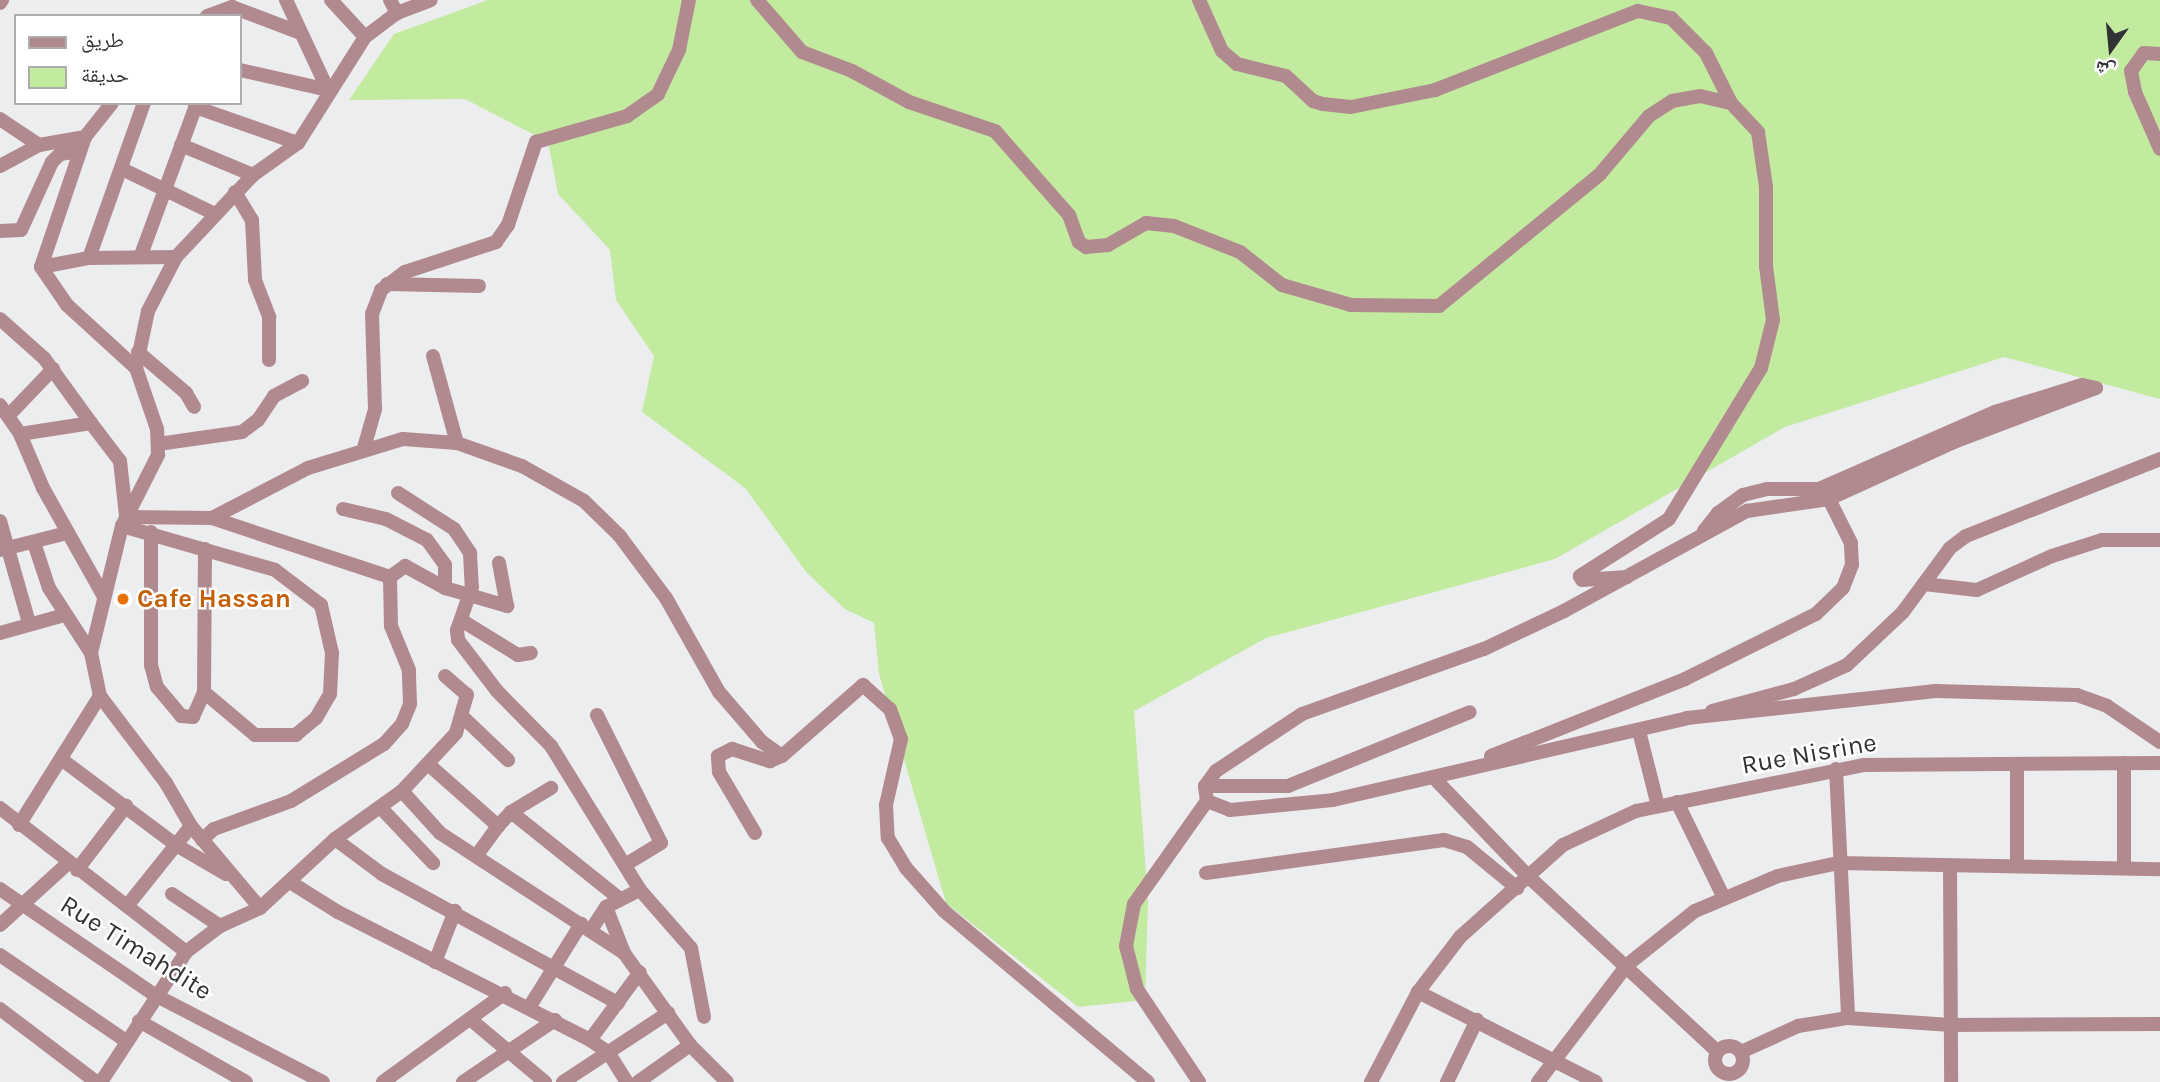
<!DOCTYPE html>
<meta charset="utf-8">
<style>
body{margin:0}
#map{position:relative;width:2160px;height:1082px;overflow:hidden;background:#ecedef;font-family:Karla,"Noto Naskh Arabic",sans-serif}
div>[style]{position:absolute}
[style*='--x']{left:calc(var(--x)*1px);top:calc(var(--y)*1px);width:calc(var(--w)*1px);rotate:calc(var(--a)*1deg)}
.green>*{inset:0;background:#c3eb9f}
.minor>*{height:14px;margin:-7px;padding:0 7px;transform-origin:7px;border-radius:7px;background:#b18a8f}
.minor>.ring{margin:-7px;padding:0;box-sizing:content-box;background:none;border:14px solid #b18a8f;border-radius:50%}
.dots>*{width:19px;height:19px;translate:-50% -50%;box-sizing:border-box;border:4px solid #fff;border-radius:50%}
span{translate:-50% -50%;white-space:nowrap;text-align:center;line-height:1.15;-webkit-text-stroke:5px #fff;paint-order:stroke}
.food-label{font-size:26px;color:#c56008;font-weight:700}
.left{translate:0 -50%;text-align:left}
.street-label{font-size:26px;color:#313233}
.legend{position:absolute;left:14px;top:14px;width:228px;height:91px;box-sizing:border-box;background:#fff;border:2px solid #adadad;margin:0;padding:9px 12px;list-style:none;font-size:21px;color:#313233}
.legend li{display:flex;align-items:center;gap:14px;height:35px}
.legend b{width:35px;border:2px solid #adadad}
.north{position:absolute;left:2076px;top:14px;width:70px;height:70px;-webkit-text-stroke:5px #fff;paint-order:stroke;rotate:195deg;font-size:19px;font-weight:700;line-height:28px;text-align:center;color:#313233}
.north::after{content:'';display:block;margin:auto;width:24px;height:32px;background:#313233;clip-path:polygon(50% 0,100% 100%,50% 72%,0 100%)}
</style>
<div id="map">
<div class="green">
<div style="clip-path:polygon(488px 0,2160px 0,2160px 399px,2004px 357px,1785px 427px,1555px 559px,1266px 638px,1134px 711px,1148px 901px,1145px 1000px,1078px 1007px,946px 903px,879px 674px,874px 623px,845px 609px,807px 573px,745px 488px,642px 412px,654px 356px,616px 300px,610px 250px,558px 194px,548px 142px,465px 99px,349px 100px,394px 34px)"></div>
</div>
<div class="minor">
<div style="--x:286;--y:0;--w:99;--a:65"></div>
<div style="--x:331;--y:0;--w:50;--a:47.4"></div>
<div style="--x:390;--y:0;--w:15;--a:62"></div>
<div style="--x:757;--y:0;--w:69;--a:49.1"></div>
<div style="--x:802;--y:52;--w:53;--a:20.8"></div>
<div style="--x:852;--y:71;--w:65;--a:28.5"></div>
<div style="--x:909;--y:102;--w:91;--a:18.6"></div>
<div style="--x:995;--y:131;--w:112;--a:48.6"></div>
<div style="--x:1069;--y:215;--w:29;--a:70"></div>
<div style="--x:1079;--y:242;--w:9;--a:36"></div>
<div style="--x:1086;--y:247;--w:22;--a:-5"></div>
<div style="--x:1108;--y:245;--w:44;--a:-30.1"></div>
<div style="--x:1146;--y:223;--w:28;--a:6"></div>
<div style="--x:1174;--y:226;--w:71;--a:21.5"></div>
<div style="--x:1240;--y:252;--w:53;--a:38.2"></div>
<div style="--x:1282;--y:285;--w:72;--a:16.2"></div>
<div style="--x:1351;--y:305;--w:88;--a:0.7"></div>
<div style="--x:1439;--y:306;--w:208;--a:-39.3"></div>
<div style="--x:1600;--y:174;--w:76;--a:-49.8"></div>
<div style="--x:1649;--y:116;--w:27;--a:-33"></div>
<div style="--x:1672;--y:101;--w:28;--a:-10"></div>
<div style="--x:1700;--y:96;--w:32;--a:13"></div>
<div style="--x:1731;--y:103;--w:40;--a:47"></div>
<div style="--x:1758;--y:132;--w:56;--a:81.7"></div>
<div style="--x:1766;--y:187;--w:79;--a:90"></div>
<div style="--x:1766;--y:266;--w:54;--a:82.6"></div>
<div style="--x:1773;--y:320;--w:49;--a:104"></div>
<div style="--x:1761;--y:368;--w:177;--a:121.4"></div>
<div style="--x:1669;--y:519;--w:106;--a:147.4"></div>
<div style="--x:1580;--y:576;--w:4;--a:63"></div>
<div style="--x:1582;--y:580;--w:45;--a:-3.8"></div>
<div style="--x:1199;--y:0;--w:56;--a:65.7"></div>
<div style="--x:1222;--y:51;--w:20;--a:41"></div>
<div style="--x:1237;--y:64;--w:50;--a:13.8"></div>
<div style="--x:1286;--y:76;--w:37;--a:43"></div>
<div style="--x:1313;--y:101;--w:10;--a:17"></div>
<div style="--x:1323;--y:104;--w:28;--a:6"></div>
<div style="--x:1351;--y:107;--w:86;--a:-11.4"></div>
<div style="--x:1435;--y:90;--w:218;--a:-21.3"></div>
<div style="--x:1638;--y:11;--w:34;--a:12"></div>
<div style="--x:1671;--y:18;--w:49;--a:45"></div>
<div style="--x:1706;--y:53;--w:56;--a:63.4"></div>
<div style="--x:0;--y:3;--w:4;--a:-56"></div>
<div style="--x:207;--y:16;--w:27;--a:-20"></div>
<div style="--x:232;--y:7;--w:71;--a:20.7"></div>
<div style="--x:2160;--y:54;--w:16;--a:-176"></div>
<div style="--x:2144;--y:53;--w:22;--a:126"></div>
<div style="--x:2131;--y:71;--w:21;--a:79"></div>
<div style="--x:2135;--y:92;--w:62;--a:66.3"></div>
<div style="--x:240;--y:70;--w:90;--a:12.8"></div>
<div style="--x:195;--y:107;--w:109;--a:19.3"></div>
<div style="--x:0;--y:119;--w:47;--a:33.7"></div>
<div style="--x:85;--y:137;--w:137;--a:108.7"></div>
<div style="--x:41;--y:267;--w:46;--a:55.6"></div>
<div style="--x:67;--y:305;--w:93;--a:42.4"></div>
<div style="--x:181;--y:145;--w:78;--a:22.6"></div>
<div style="--x:0;--y:166;--w:44;--a:-28.3"></div>
<div style="--x:39;--y:145;--w:47;--a:-9.9"></div>
<div style="--x:85;--y:137;--w:43;--a:-51.5"></div>
<div style="--x:122;--y:169;--w:101;--a:25.8"></div>
<div style="--x:235;--y:192;--w:33;--a:59"></div>
<div style="--x:252;--y:220;--w:60;--a:87.1"></div>
<div style="--x:255;--y:280;--w:40;--a:69"></div>
<div style="--x:269;--y:317;--w:43;--a:90"></div>
<div style="--x:0;--y:231;--w:21;--a:-3"></div>
<div style="--x:21;--y:230;--w:75;--a:-65.5"></div>
<div style="--x:52;--y:162;--w:11;--a:-45"></div>
<div style="--x:60;--y:154;--w:19;--a:-9"></div>
<div style="--x:141;--y:255;--w:162;--a:-69.8"></div>
<div style="--x:89;--y:258;--w:164;--a:-70.5"></div>
<div style="--x:41;--y:267;--w:49;--a:-10.6"></div>
<div style="--x:89;--y:258;--w:87;--a:-0.7"></div>
<div style="--x:387;--y:284;--w:92;--a:1.2"></div>
<div style="--x:0;--y:319;--w:59;--a:41.6"></div>
<div style="--x:44;--y:358;--w:80;--a:54.1"></div>
<div style="--x:138;--y:352;--w:63;--a:40.5"></div>
<div style="--x:186;--y:393;--w:16;--a:60"></div>
<div style="--x:433;--y:356;--w:90;--a:74.6"></div>
<div style="--x:0;--y:405;--w:35;--a:55"></div>
<div style="--x:20;--y:434;--w:59;--a:66.9"></div>
<div style="--x:43;--y:488;--w:123;--a:60.7"></div>
<div style="--x:9;--y:415;--w:64;--a:-46.3"></div>
<div style="--x:20;--y:434;--w:72;--a:-8.8"></div>
<div style="--x:91;--y:423;--w:48;--a:52.7"></div>
<div style="--x:120;--y:461;--w:54;--a:83.7"></div>
<div style="--x:158;--y:444;--w:85;--a:-8.1"></div>
<div style="--x:242;--y:432;--w:20;--a:-37"></div>
<div style="--x:258;--y:420;--w:29;--a:-56"></div>
<div style="--x:274;--y:396;--w:32;--a:-28"></div>
<div style="--x:364;--y:448;--w:41;--a:-74.2"></div>
<div style="--x:375;--y:409;--w:95;--a:-91.8"></div>
<div style="--x:372;--y:314;--w:26;--a:-69"></div>
<div style="--x:381;--y:290;--w:30;--a:-37"></div>
<div style="--x:405;--y:272;--w:96;--a:-18.2"></div>
<div style="--x:496;--y:242;--w:21;--a:-55"></div>
<div style="--x:508;--y:225;--w:88;--a:-71.4"></div>
<div style="--x:536;--y:142;--w:95;--a:-15.9"></div>
<div style="--x:627;--y:116;--w:38;--a:-35"></div>
<div style="--x:658;--y:94;--w:49;--a:-64.5"></div>
<div style="--x:679;--y:50;--w:51;--a:-78.7"></div>
<div style="--x:398;--y:493;--w:67;--a:32.7"></div>
<div style="--x:454;--y:529;--w:29;--a:56"></div>
<div style="--x:470;--y:553;--w:34;--a:87"></div>
<div style="--x:472;--y:587;--w:46;--a:109.2"></div>
<div style="--x:457;--y:630;--w:10;--a:84"></div>
<div style="--x:458;--y:640;--w:64;--a:52.6"></div>
<div style="--x:497;--y:691;--w:77;--a:45.5"></div>
<div style="--x:551;--y:746;--w:169;--a:58.3"></div>
<div style="--x:640;--y:890;--w:77;--a:48.7"></div>
<div style="--x:691;--y:948;--w:70;--a:79.3"></div>
<div style="--x:343;--y:509;--w:44;--a:13.1"></div>
<div style="--x:386;--y:519;--w:46;--a:27.1"></div>
<div style="--x:427;--y:540;--w:31;--a:54"></div>
<div style="--x:445;--y:565;--w:23;--a:90"></div>
<div style="--x:126;--y:517;--w:86;--a:0.7"></div>
<div style="--x:212;--y:518;--w:108;--a:-27.5"></div>
<div style="--x:308;--y:468;--w:99;--a:-17"></div>
<div style="--x:403;--y:439;--w:54;--a:4.2"></div>
<div style="--x:457;--y:443;--w:69;--a:19.5"></div>
<div style="--x:522;--y:466;--w:71;--a:29.4"></div>
<div style="--x:584;--y:501;--w:49;--a:44.2"></div>
<div style="--x:619;--y:535;--w:79;--a:53.3"></div>
<div style="--x:666;--y:598;--w:108;--a:60.6"></div>
<div style="--x:719;--y:692;--w:66;--a:49.3"></div>
<div style="--x:762;--y:742;--w:24;--a:35"></div>
<div style="--x:782;--y:756;--w:108;--a:-41.2"></div>
<div style="--x:863;--y:685;--w:36;--a:42"></div>
<div style="--x:890;--y:709;--w:32;--a:70"></div>
<div style="--x:901;--y:739;--w:68;--a:102.8"></div>
<div style="--x:886;--y:805;--w:33;--a:87"></div>
<div style="--x:888;--y:838;--w:35;--a:59"></div>
<div style="--x:906;--y:868;--w:57;--a:48.5"></div>
<div style="--x:944;--y:911;--w:266;--a:40"></div>
<div style="--x:0;--y:521;--w:106;--a:74.1"></div>
<div style="--x:122;--y:526;--w:159;--a:16"></div>
<div style="--x:275;--y:570;--w:58;--a:37.3"></div>
<div style="--x:321;--y:605;--w:49;--a:77.1"></div>
<div style="--x:332;--y:653;--w:41;--a:92.8"></div>
<div style="--x:330;--y:694;--w:28;--a:120"></div>
<div style="--x:316;--y:718;--w:26;--a:140"></div>
<div style="--x:296;--y:735;--w:41;--a:180"></div>
<div style="--x:255;--y:735;--w:67;--a:-139.9"></div>
<div style="--x:151;--y:532;--w:133;--a:90"></div>
<div style="--x:151;--y:665;--w:23;--a:75"></div>
<div style="--x:157;--y:687;--w:38;--a:50"></div>
<div style="--x:181;--y:716;--w:12;--a:5"></div>
<div style="--x:193;--y:717;--w:27;--a:-66"></div>
<div style="--x:204;--y:692;--w:143;--a:-89.6"></div>
<div style="--x:34;--y:543;--w:47;--a:71.6"></div>
<div style="--x:49;--y:588;--w:77;--a:57.1"></div>
<div style="--x:91;--y:653;--w:44;--a:78.2"></div>
<div style="--x:100;--y:696;--w:109;--a:52.8"></div>
<div style="--x:166;--y:783;--w:50;--a:59.8"></div>
<div style="--x:191;--y:826;--w:107;--a:49.9"></div>
<div style="--x:0;--y:550;--w:69;--a:-14.2"></div>
<div style="--x:390;--y:577;--w:19;--a:-36"></div>
<div style="--x:405;--y:566;--w:46;--a:28.8"></div>
<div style="--x:445;--y:588;--w:65;--a:16.2"></div>
<div style="--x:507;--y:606;--w:44;--a:-100.5"></div>
<div style="--x:1924;--y:584;--w:53;--a:6.5"></div>
<div style="--x:1977;--y:590;--w:82;--a:-24.4"></div>
<div style="--x:2052;--y:556;--w:52;--a:-17.7"></div>
<div style="--x:2102;--y:540;--w:58;--a:0"></div>
<div style="--x:461;--y:620;--w:67;--a:31.6"></div>
<div style="--x:518;--y:655;--w:13;--a:-9"></div>
<div style="--x:0;--y:633;--w:67;--a:-15.5"></div>
<div style="--x:91;--y:653;--w:131;--a:-76.3"></div>
<div style="--x:122;--y:526;--w:80;--a:-63.1"></div>
<div style="--x:158;--y:455;--w:26;--a:-92"></div>
<div style="--x:157;--y:429;--w:65;--a:-109"></div>
<div style="--x:136;--y:368;--w:58;--a:-78.1"></div>
<div style="--x:148;--y:311;--w:61;--a:-62.6"></div>
<div style="--x:176;--y:257;--w:112;--a:-46.8"></div>
<div style="--x:253;--y:175;--w:55;--a:-35.4"></div>
<div style="--x:298;--y:143;--w:125;--a:-57.7"></div>
<div style="--x:365;--y:37;--w:40;--a:-37"></div>
<div style="--x:397;--y:13;--w:36;--a:-21"></div>
<div style="--x:1712;--y:711;--w:85;--a:-15"></div>
<div style="--x:1794;--y:689;--w:58;--a:-24.4"></div>
<div style="--x:1847;--y:665;--w:77;--a:-43.4"></div>
<div style="--x:1903;--y:612;--w:79;--a:-53.7"></div>
<div style="--x:1950;--y:548;--w:20;--a:-37"></div>
<div style="--x:1966;--y:536;--w:209;--a:-21.6"></div>
<div style="--x:597;--y:715;--w:143;--a:63.4"></div>
<div style="--x:661;--y:843;--w:42;--a:148.6"></div>
<div style="--x:464;--y:718;--w:61;--a:43.7"></div>
<div style="--x:1639;--y:731;--w:77;--a:75.8"></div>
<div style="--x:1491;--y:756;--w:209;--a:-21.6"></div>
<div style="--x:1685;--y:679;--w:146;--a:-26.4"></div>
<div style="--x:1816;--y:614;--w:37;--a:-44"></div>
<div style="--x:1843;--y:588;--w:25;--a:-69"></div>
<div style="--x:1852;--y:565;--w:22;--a:-93"></div>
<div style="--x:1851;--y:543;--w:49;--a:-116.6"></div>
<div style="--x:61;--y:759;--w:144;--a:36.8"></div>
<div style="--x:176;--y:845;--w:58;--a:30.1"></div>
<div style="--x:428;--y:764;--w:94;--a:41.5"></div>
<div style="--x:498;--y:826;--w:19;--a:-47"></div>
<div style="--x:511;--y:812;--w:139;--a:38.6"></div>
<div style="--x:2017;--y:764;--w:102;--a:90"></div>
<div style="--x:1836;--y:769;--w:249;--a:87.2"></div>
<div style="--x:1433;--y:777;--w:140;--a:46.2"></div>
<div style="--x:1530;--y:878;--w:255;--a:42.8"></div>
<div style="--x:1205;--y:786;--w:83;--a:0"></div>
<div style="--x:1288;--y:786;--w:196;--a:-22.1"></div>
<div style="--x:402;--y:791;--w:57;--a:47.9"></div>
<div style="--x:440;--y:833;--w:220;--a:33.1"></div>
<div style="--x:1207;--y:801;--w:25;--a:21"></div>
<div style="--x:1230;--y:810;--w:103;--a:-5.5"></div>
<div style="--x:1333;--y:800;--w:363;--a:-13"></div>
<div style="--x:1687;--y:718;--w:250;--a:-6.2"></div>
<div style="--x:1936;--y:691;--w:141;--a:1.6"></div>
<div style="--x:2077;--y:695;--w:32;--a:20"></div>
<div style="--x:2107;--y:706;--w:64;--a:34.2"></div>
<div style="--x:1677;--y:802;--w:107;--a:63.9"></div>
<div style="--x:0;--y:808;--w:235;--a:37.7"></div>
<div style="--x:381;--y:808;--w:76;--a:46.6"></div>
<div style="--x:511;--y:812;--w:47;--a:-31"></div>
<div style="--x:19;--y:825;--w:152;--a:-57.9"></div>
<div style="--x:755;--y:833;--w:71;--a:-120.5"></div>
<div style="--x:719;--y:772;--w:16;--a:-94"></div>
<div style="--x:718;--y:756;--w:16;--a:-27"></div>
<div style="--x:732;--y:749;--w:40;--a:18"></div>
<div style="--x:770;--y:761;--w:13;--a:-23"></div>
<div style="--x:335;--y:839;--w:59;--a:36.7"></div>
<div style="--x:382;--y:874;--w:269;--a:28.7"></div>
<div style="--x:202;--y:840;--w:16;--a:-43"></div>
<div style="--x:214;--y:829;--w:82;--a:-20"></div>
<div style="--x:291;--y:801;--w:109;--a:-31.5"></div>
<div style="--x:384;--y:744;--w:27;--a:-48"></div>
<div style="--x:402;--y:724;--w:22;--a:-68"></div>
<div style="--x:410;--y:704;--w:34;--a:-92"></div>
<div style="--x:409;--y:670;--w:48;--a:-112.2"></div>
<div style="--x:391;--y:626;--w:49;--a:-91.2"></div>
<div style="--x:390;--y:577;--w:188;--a:-161.7"></div>
<div style="--x:477;--y:855;--w:36;--a:-54"></div>
<div style="--x:1950;--y:866;--w:216;--a:89.7"></div>
<div style="--x:2124;--y:868;--w:105;--a:-90"></div>
<div style="--x:77;--y:870;--w:81;--a:-52.6"></div>
<div style="--x:1206;--y:873;--w:240;--a:-7.9"></div>
<div style="--x:1444;--y:840;--w:24;--a:17"></div>
<div style="--x:1467;--y:847;--w:65;--a:39.4"></div>
<div style="--x:290;--y:882;--w:57;--a:32"></div>
<div style="--x:338;--y:912;--w:283;--a:26.9"></div>
<div style="--x:590;--y:1040;--w:22;--a:34"></div>
<div style="--x:608;--y:1052;--w:36;--a:58"></div>
<div style="--x:0;--y:889;--w:188;--a:34.4"></div>
<div style="--x:155;--y:995;--w:189;--a:27.4"></div>
<div style="--x:172;--y:894;--w:58;--a:33.7"></div>
<div style="--x:127;--y:906;--w:102;--a:-51.3"></div>
<div style="--x:606;--y:907;--w:49;--a:68.6"></div>
<div style="--x:624;--y:953;--w:113;--a:54.3"></div>
<div style="--x:690;--y:1045;--w:52;--a:45"></div>
<div style="--x:0;--y:925;--w:91;--a:-42.3"></div>
<div style="--x:591;--y:930;--w:27;--a:-57"></div>
<div style="--x:606;--y:907;--w:38;--a:-27"></div>
<div style="--x:0;--y:955;--w:153;--a:34.3"></div>
<div style="--x:435;--y:962;--w:55;--a:-68.6"></div>
<div style="--x:1418;--y:992;--w:199;--a:26.8"></div>
<div style="--x:530;--y:1006;--w:97;--a:-58.1"></div>
<div style="--x:0;--y:1009;--w:121;--a:37.2"></div>
<div style="--x:470;--y:1019;--w:98;--a:40"></div>
<div style="--x:139;--y:1021;--w:123;--a:29.7"></div>
<div style="--x:590;--y:1040;--w:84;--a:-53.7"></div>
<div class="ring" style="left:1715px;top:1046px;width:14px;height:14px"></div>
<div style="--x:1741;--y:1052;--w:63;--a:-24.5"></div>
<div style="--x:1798;--y:1026;--w:51;--a:-9.1"></div>
<div style="--x:1848;--y:1018;--w:103;--a:3.9"></div>
<div style="--x:1951;--y:1025;--w:209;--a:-0.3"></div>
<div style="--x:101;--y:1082;--w:155;--a:-56.8"></div>
<div style="--x:186;--y:952;--w:43;--a:-37.4"></div>
<div style="--x:220;--y:926;--w:44;--a:-24.2"></div>
<div style="--x:260;--y:908;--w:102;--a:-42.6"></div>
<div style="--x:335;--y:839;--w:82;--a:-35.6"></div>
<div style="--x:402;--y:791;--w:79;--a:-47"></div>
<div style="--x:456;--y:733;--w:40;--a:-74"></div>
<div style="--x:467;--y:695;--w:29;--a:-139"></div>
<div style="--x:383;--y:1082;--w:151;--a:-36.1"></div>
<div style="--x:463;--y:1082;--w:111;--a:-34"></div>
<div style="--x:563;--y:1082;--w:126;--a:-33.3"></div>
<div style="--x:638;--y:1082;--w:64;--a:-35.4"></div>
<div style="--x:1199;--y:1082;--w:112;--a:-123.7"></div>
<div style="--x:1137;--y:989;--w:44;--a:-104.3"></div>
<div style="--x:1126;--y:946;--w:43;--a:-79.2"></div>
<div style="--x:1134;--y:904;--w:126;--a:-54.7"></div>
<div style="--x:1207;--y:801;--w:15;--a:-98"></div>
<div style="--x:1205;--y:786;--w:19;--a:-54"></div>
<div style="--x:1216;--y:771;--w:103;--a:-33.5"></div>
<div style="--x:1302;--y:714;--w:193;--a:-19.7"></div>
<div style="--x:1484;--y:649;--w:89;--a:-25.4"></div>
<div style="--x:1564;--y:611;--w:209;--a:-28.7"></div>
<div style="--x:1747;--y:511;--w:83;--a:-8.3"></div>
<div style="--x:1829;--y:499;--w:137;--a:-24.5"></div>
<div style="--x:1954;--y:442;--w:152;--a:-20.8"></div>
<div style="--x:2096;--y:388;--w:14;--a:-168"></div>
<div style="--x:2082;--y:385;--w:91;--a:162.8"></div>
<div style="--x:1995;--y:412;--w:192;--a:156.4"></div>
<div style="--x:1819;--y:489;--w:52;--a:180"></div>
<div style="--x:1767;--y:489;--w:25;--a:166"></div>
<div style="--x:1743;--y:495;--w:31;--a:144"></div>
<div style="--x:1718;--y:513;--w:23;--a:128"></div>
<div style="--x:1371;--y:1082;--w:102;--a:-62.4"></div>
<div style="--x:1418;--y:992;--w:69;--a:-52.6"></div>
<div style="--x:1460;--y:937;--w:138;--a:-41.8"></div>
<div style="--x:1563;--y:845;--w:81;--a:-25"></div>
<div style="--x:1636;--y:811;--w:233;--a:-11.4"></div>
<div style="--x:1864;--y:765;--w:296;--a:-0.4"></div>
<div style="--x:1447;--y:1082;--w:69;--a:-64.2"></div>
<div style="--x:1538;--y:1082;--w:147;--a:-52.7"></div>
<div style="--x:1627;--y:965;--w:87;--a:-38.5"></div>
<div style="--x:1695;--y:911;--w:90;--a:-22.9"></div>
<div style="--x:1778;--y:876;--w:61;--a:-12.2"></div>
<div style="--x:1838;--y:863;--w:322;--a:1.1"></div>
</div>
<div class="dots">
<div style="left:123px;top:599px;background:#e8710a"></div>
</div>
<div class="food-label">
<span class="left" style="left:137px;top:599px">Cafe Hassan</span>
</div>
<div class="street-label">
<span style="left:1809px;top:754px;rotate:-10deg">Rue Nisrine</span>
<span style="left:136px;top:948px;rotate:32deg">Rue Timahdite</span>
</div>
<ul class="legend">
<li><b style="height:9px;background:#b18a8f"></b>طريق</li>
<li><b style="height:19px;background:#c3eb9f"></b>حديقة</li>
</ul>
<div class="north">ش</div>
</div>
